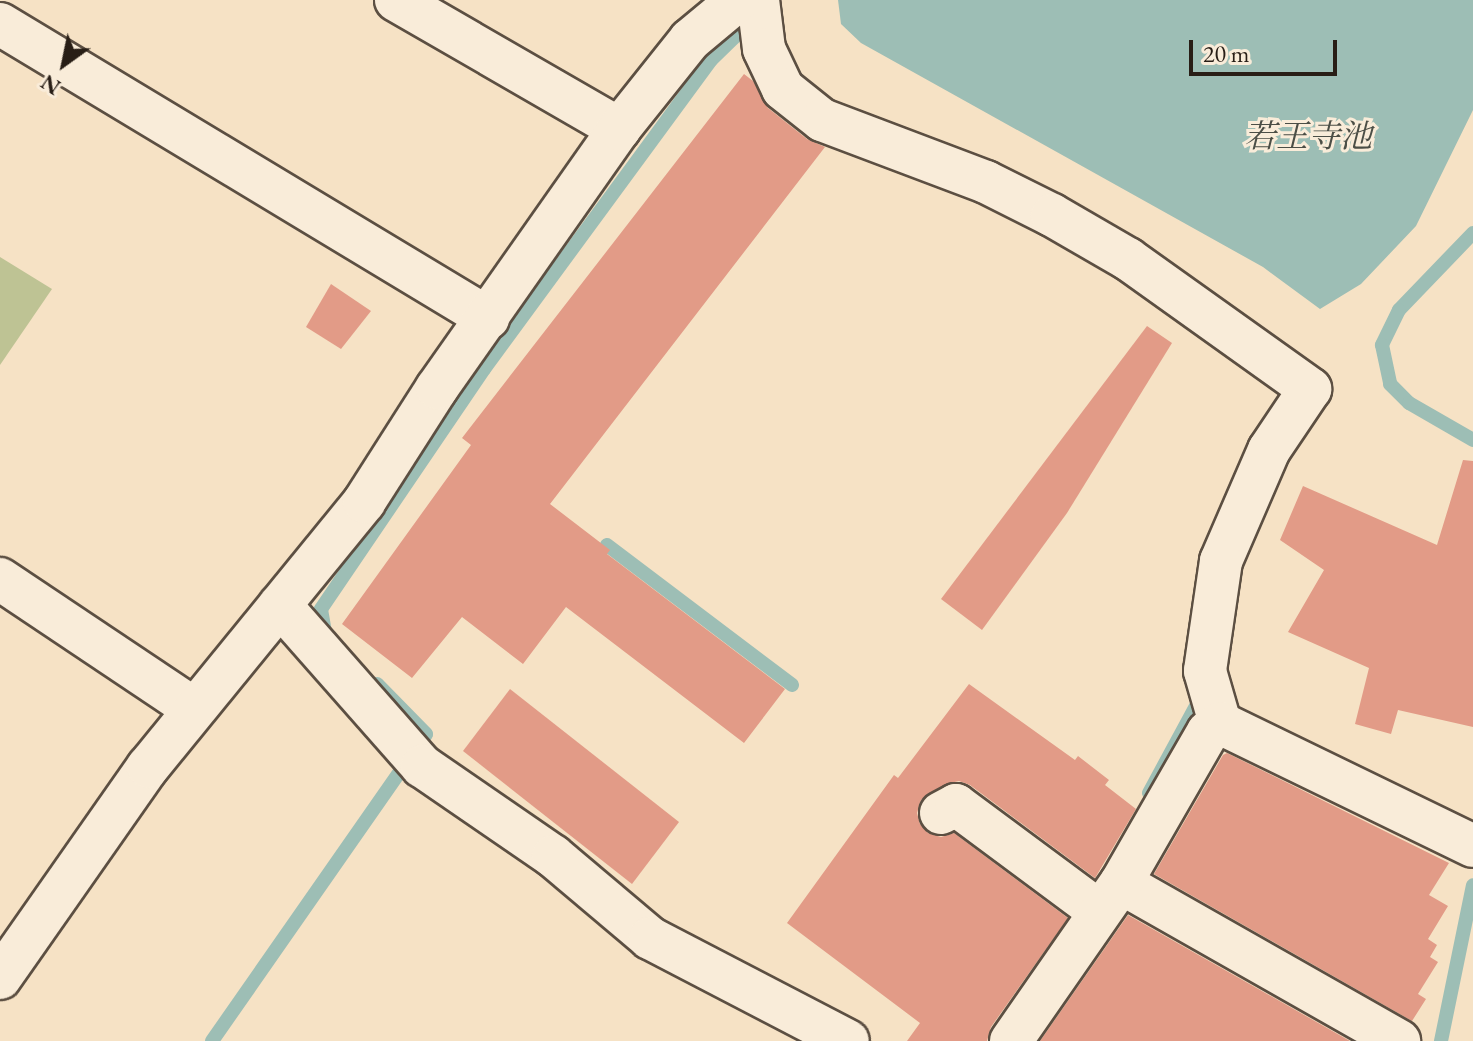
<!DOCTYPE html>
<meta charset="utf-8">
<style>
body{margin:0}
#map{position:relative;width:1473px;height:1041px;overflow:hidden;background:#f6e2c5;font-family:"EB Garamond","Noto Serif JP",serif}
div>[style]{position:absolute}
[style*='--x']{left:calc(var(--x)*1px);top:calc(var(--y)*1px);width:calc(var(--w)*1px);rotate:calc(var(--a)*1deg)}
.green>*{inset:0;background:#bec394}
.water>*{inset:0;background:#9dbeb5}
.stream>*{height:14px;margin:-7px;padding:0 7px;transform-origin:7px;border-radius:7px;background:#9dbeb5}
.building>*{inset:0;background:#e29b87}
.roads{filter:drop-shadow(2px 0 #5c4f42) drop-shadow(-2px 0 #5c4f42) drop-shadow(0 2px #5c4f42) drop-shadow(0 -2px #5c4f42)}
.street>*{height:42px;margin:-21px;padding:0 21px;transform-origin:21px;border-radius:21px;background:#f9ecd9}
span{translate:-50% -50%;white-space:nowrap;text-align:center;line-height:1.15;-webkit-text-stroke:6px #f9ecd9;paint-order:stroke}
.water-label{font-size:32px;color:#4b4e46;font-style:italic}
.north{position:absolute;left:24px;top:24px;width:80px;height:80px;-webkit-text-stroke:6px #f9ecd9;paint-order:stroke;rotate:213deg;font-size:22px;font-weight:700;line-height:32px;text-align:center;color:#281e16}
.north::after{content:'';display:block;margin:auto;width:28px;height:36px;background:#281e16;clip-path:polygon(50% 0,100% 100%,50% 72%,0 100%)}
.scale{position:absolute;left:1189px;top:40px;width:148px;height:36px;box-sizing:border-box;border:4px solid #281e16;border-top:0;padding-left:10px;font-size:24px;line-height:28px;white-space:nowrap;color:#281e16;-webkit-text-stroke:6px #f9ecd9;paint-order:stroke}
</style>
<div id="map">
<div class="green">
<div style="clip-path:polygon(0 257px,52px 289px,0 365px)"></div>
</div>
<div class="water">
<div style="clip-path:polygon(838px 0,1473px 0,1473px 110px,1416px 226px,1361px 284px,1320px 309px,1263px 267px,861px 43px,841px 24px)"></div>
</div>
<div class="stream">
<div style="--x:1473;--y:233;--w:107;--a:133.9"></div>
<div style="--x:1399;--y:310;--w:39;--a:116"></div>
<div style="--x:1382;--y:345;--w:40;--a:78"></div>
<div style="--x:1390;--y:384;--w:27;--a:45"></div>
<div style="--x:1409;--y:403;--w:74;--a:30"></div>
<div style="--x:607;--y:545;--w:232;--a:37.1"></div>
<div style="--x:331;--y:638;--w:8;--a:-135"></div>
<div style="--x:325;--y:632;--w:23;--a:-100"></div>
<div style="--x:321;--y:609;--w:290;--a:-55.8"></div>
<div style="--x:484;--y:369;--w:383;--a:-53.7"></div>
<div style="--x:711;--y:60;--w:53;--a:-44.2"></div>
<div style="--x:749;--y:23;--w:5;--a:-101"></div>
<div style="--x:1149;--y:793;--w:111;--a:-61.6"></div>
<div style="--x:212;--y:1041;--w:374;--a:-55.1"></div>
<div style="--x:426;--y:734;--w:70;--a:-134.4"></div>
<div style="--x:1441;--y:1041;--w:159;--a:-78.4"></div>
</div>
<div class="building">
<div style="clip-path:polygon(744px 74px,753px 81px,768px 108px,807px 139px,825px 147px,550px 504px,610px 550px,607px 554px,785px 689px,744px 743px,566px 607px,523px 664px,462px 617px,412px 678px,342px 624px,471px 445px,462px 438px)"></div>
<div style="clip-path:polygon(331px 284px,371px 311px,341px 349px,306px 327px)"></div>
<div style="clip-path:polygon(1147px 326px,1172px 343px,1067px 513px,982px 630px,941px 599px)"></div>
<div style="clip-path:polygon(1463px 460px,1473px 461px,1473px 727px,1398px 710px,1391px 734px,1355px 724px,1369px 668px,1288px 632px,1324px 570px,1280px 540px,1303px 486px,1437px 545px)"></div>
<div style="clip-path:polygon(969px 684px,1075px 760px,1078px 756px,1109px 780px,1105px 785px,1136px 809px,1095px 878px,970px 785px,959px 781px,946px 784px,921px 800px,917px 813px,920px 824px,928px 833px,941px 837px,954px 833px,1068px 918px,991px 1027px,987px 1041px,907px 1041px,920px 1023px,787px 923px,894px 775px,898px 778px)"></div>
<div style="clip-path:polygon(510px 689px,679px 822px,632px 884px,463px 751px)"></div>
<div style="clip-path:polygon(1227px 753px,1449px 863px,1429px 895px,1448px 906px,1428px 939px,1437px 945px,1430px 957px,1438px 962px,1418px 994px,1426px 999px,1412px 1021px,1154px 874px,1223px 755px)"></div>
<div style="clip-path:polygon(1128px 915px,1350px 1041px,1040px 1041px)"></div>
</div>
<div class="roads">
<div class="street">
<div style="--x:396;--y:0;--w:258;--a:30"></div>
<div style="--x:758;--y:0;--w:49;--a:83"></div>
<div style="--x:764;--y:49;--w:44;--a:64.6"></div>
<div style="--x:783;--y:89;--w:50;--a:38.5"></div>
<div style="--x:822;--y:120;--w:175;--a:20.7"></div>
<div style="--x:986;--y:182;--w:74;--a:26.6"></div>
<div style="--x:1052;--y:215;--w:88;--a:30.1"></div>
<div style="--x:1128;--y:259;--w:224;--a:35.5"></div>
<div style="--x:1310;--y:389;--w:73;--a:123.9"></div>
<div style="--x:1269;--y:450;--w:121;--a:113.4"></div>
<div style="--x:1221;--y:561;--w:111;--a:98.3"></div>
<div style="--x:1205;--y:671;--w:54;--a:73.9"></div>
<div style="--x:0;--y:24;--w:570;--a:31.07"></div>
<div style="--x:0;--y:579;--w:232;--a:33.8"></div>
<div style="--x:280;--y:605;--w:215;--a:48.6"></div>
<div style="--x:422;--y:766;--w:159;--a:34.5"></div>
<div style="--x:553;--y:856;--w:127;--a:40.2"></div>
<div style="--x:650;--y:938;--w:223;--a:27.5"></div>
<div style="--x:941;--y:813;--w:17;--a:-28"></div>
<div style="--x:956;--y:805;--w:179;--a:36.6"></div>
<div style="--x:1121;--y:883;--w:320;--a:29.6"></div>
<div style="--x:0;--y:978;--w:258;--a:-55"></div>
<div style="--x:148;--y:767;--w:342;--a:-50.8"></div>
<div style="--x:364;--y:502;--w:135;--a:-57.4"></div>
<div style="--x:437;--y:388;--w:317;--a:-54.9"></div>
<div style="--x:619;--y:129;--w:114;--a:-51.4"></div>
<div style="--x:690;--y:40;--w:62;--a:-39.8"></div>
<div style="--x:1011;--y:1041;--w:193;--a:-55.2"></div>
<div style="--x:1121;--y:883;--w:174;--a:-60.1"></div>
<div style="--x:1208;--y:732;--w:15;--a:-37"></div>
<div style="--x:1220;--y:723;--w:281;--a:25.9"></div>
</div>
</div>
<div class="water-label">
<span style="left:1308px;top:136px">若王寺池</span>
</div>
<div class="north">N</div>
<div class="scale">20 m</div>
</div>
